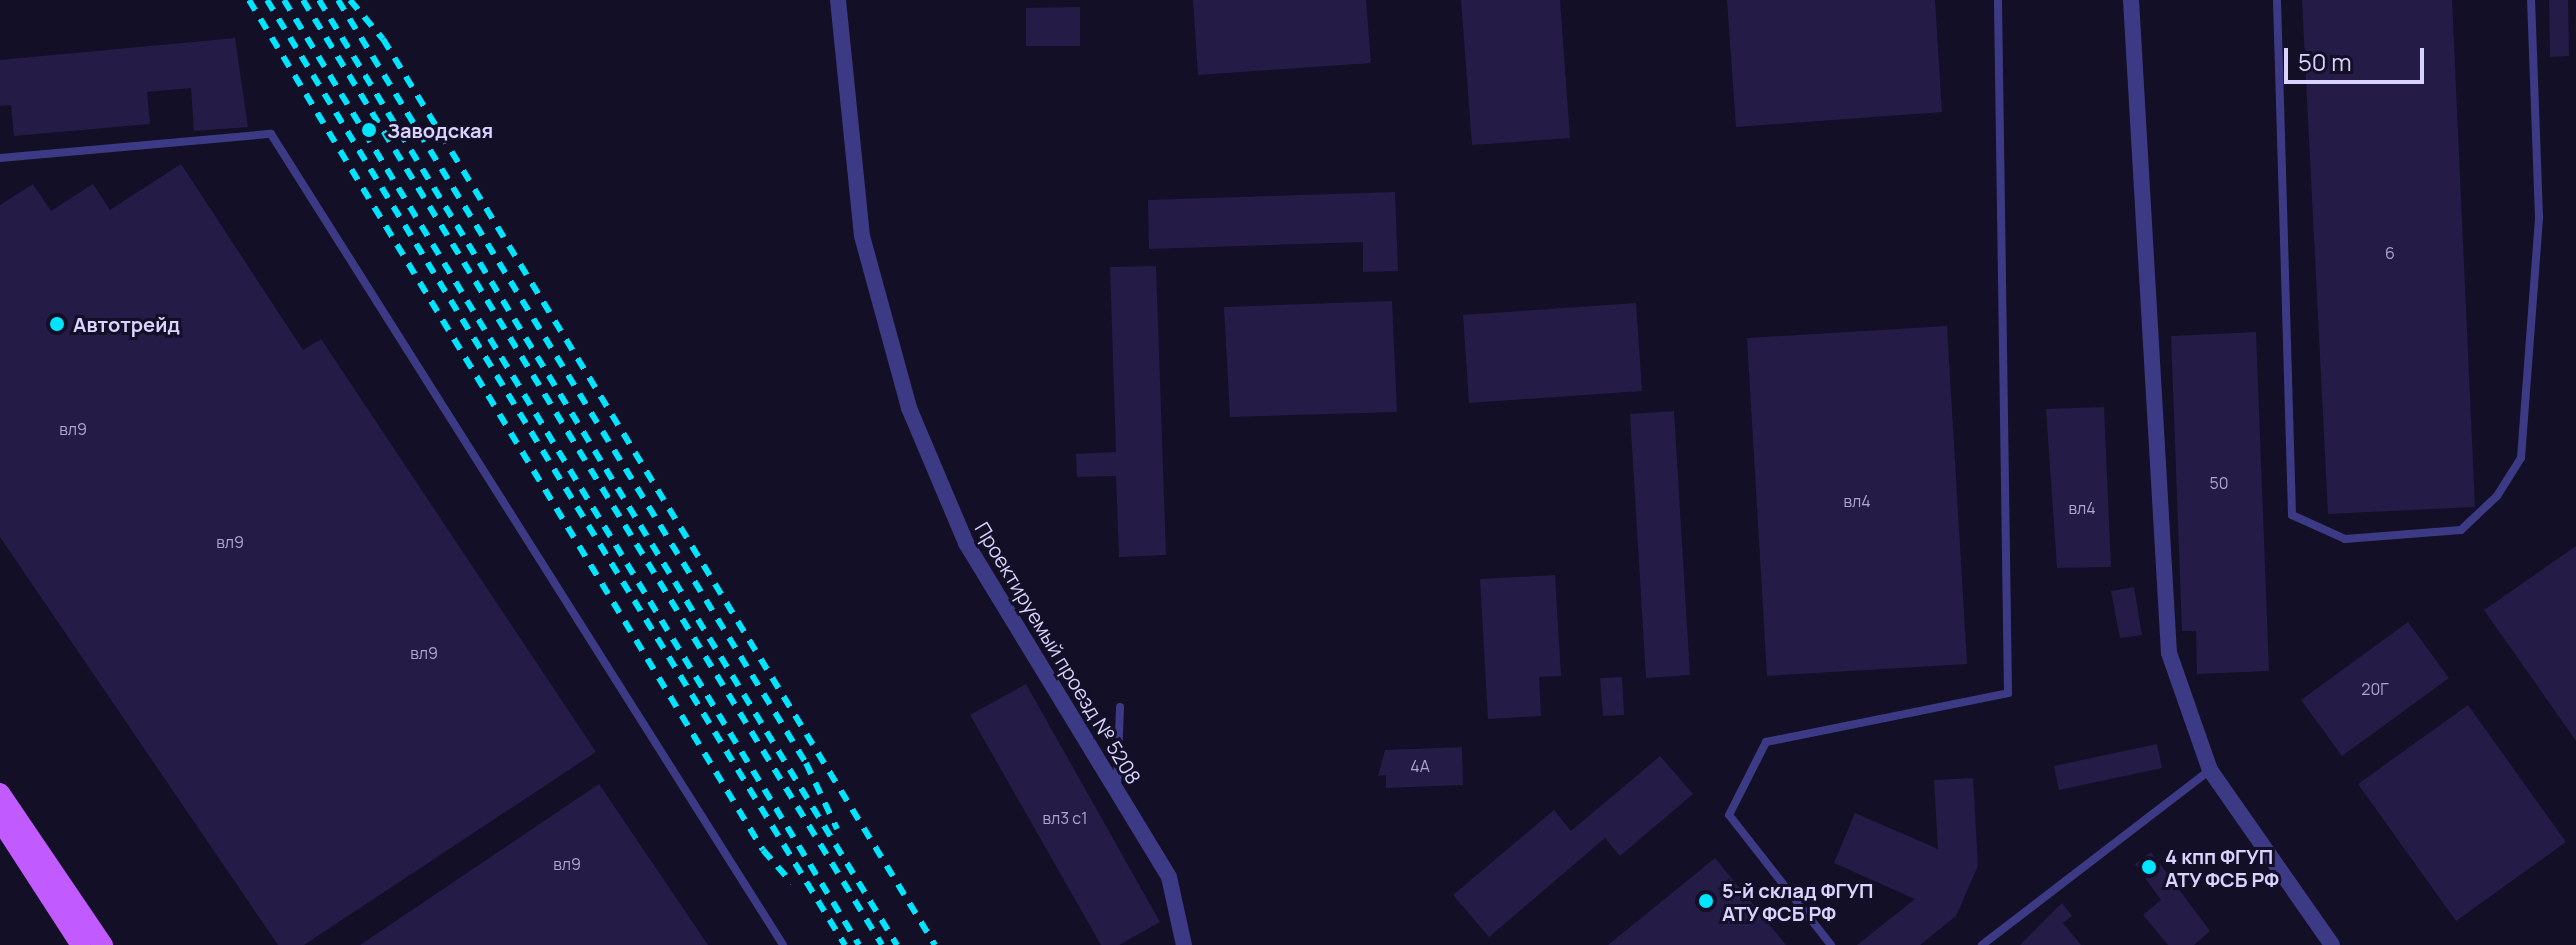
<!DOCTYPE html>
<meta charset="utf-8">
<style>
body{margin:0}
#map{position:relative;width:2576px;height:945px;overflow:hidden;background:#130f26;font-family:Manrope,sans-serif}
div>[style]{position:absolute}
[style*='--x']{left:calc(var(--x)*1px);top:calc(var(--y)*1px);width:calc(var(--w)*1px);rotate:calc(var(--a)*1deg)}
.building>*{inset:0;background:#241b47}
.lane>*{height:8px;margin:-4px;padding:0 4px;transform-origin:4px;border-radius:4px;background:#3d3a85}
.street>*{height:16px;margin:-8px;padding:0 8px;transform-origin:8px;border-radius:8px;background:#3d3a85}
.primary>*{height:20px;margin:-10px;padding:0 10px;transform-origin:10px;border-radius:10px;background:#c25bff}
.rail>*{height:6px;margin-top:-3px;transform-origin:0;background:repeating-linear-gradient(90deg,#00e5ff 0 12px,transparent 0 22px)}
.dots>*{width:22px;height:22px;translate:-50% -50%;box-sizing:border-box;border:4px solid #130f26;border-radius:50%}
span{translate:-50% -50%;white-space:nowrap;text-align:center;line-height:1.15;-webkit-text-stroke:6px #130f26;paint-order:stroke}
.number-label{font-size:16px;color:#aca6d1}
.number-label span{-webkit-text-stroke-width:0}
.poi-label{font-size:20px;color:#d9d4ff;font-weight:700}
.left{translate:0 -50%;text-align:left}
.street-label{font-size:20px;color:#d9d4ff}
.scale{position:absolute;left:2284px;top:48px;width:140px;height:36px;box-sizing:border-box;border:4px solid #d9d4ff;border-top:0;padding-left:10px;font-size:24px;line-height:28px;white-space:nowrap;color:#d9d4ff;-webkit-text-stroke:6px #130f26;paint-order:stroke}
</style>
<div id="map">
<div class="building">
<div style="clip-path:polygon(1193px 0,1366px 0,1371px 63px,1198px 75px)"></div>
<div style="clip-path:polygon(1461px 0,1560px 0,1570px 138px,1472px 145px)"></div>
<div style="clip-path:polygon(1727px 0,1935px 0,1942px 112px,1736px 127px)"></div>
<div style="clip-path:polygon(2302px 0,2452px 0,2475px 507px,2328px 514px)"></div>
<div style="clip-path:polygon(2549px 0,2568px 0,2569px 56px,2550px 57px)"></div>
<div style="clip-path:polygon(1080px 7px,1080px 46px,1026px 46px,1026px 8px)"></div>
<div style="clip-path:polygon(235px 38px,248px 127px,194px 131px,191px 88px,147px 92px,150px 124px,14px 136px,11px 105px,0 106px,0 60px)"></div>
<div style="clip-path:polygon(181px 164px,303px 350px,321px 339px,596px 752px,304px 945px,278px 945px,0 537px,0 205px,33px 184px,51px 211px,93px 184px,110px 210px)"></div>
<div style="clip-path:polygon(1395px 192px,1398px 271px,1363px 272px,1363px 242px,1149px 249px,1148px 200px)"></div>
<div style="clip-path:polygon(1156px 266px,1166px 555px,1119px 557px,1116px 476px,1077px 477px,1076px 454px,1116px 452px,1110px 267px)"></div>
<div style="clip-path:polygon(1392px 301px,1397px 412px,1230px 417px,1224px 307px)"></div>
<div style="clip-path:polygon(1636px 303px,1642px 391px,1469px 403px,1463px 315px)"></div>
<div style="clip-path:polygon(1947px 326px,1967px 664px,1767px 676px,1747px 338px)"></div>
<div style="clip-path:polygon(2256px 332px,2269px 671px,2197px 674px,2196px 631px,2182px 631px,2171px 336px)"></div>
<div style="clip-path:polygon(2104px 407px,2111px 567px,2057px 568px,2046px 409px)"></div>
<div style="clip-path:polygon(1674px 411px,1690px 675px,1646px 678px,1630px 414px)"></div>
<div style="clip-path:polygon(2576px 546px,2576px 741px,2484px 610px)"></div>
<div style="clip-path:polygon(1555px 575px,1561px 676px,1539px 677px,1541px 716px,1488px 719px,1480px 579px)"></div>
<div style="clip-path:polygon(2134px 587px,2142px 635px,2120px 638px,2111px 591px)"></div>
<div style="clip-path:polygon(2408px 622px,2449px 678px,2342px 756px,2301px 700px)"></div>
<div style="clip-path:polygon(1622px 677px,1624px 715px,1603px 716px,1600px 678px)"></div>
<div style="clip-path:polygon(1026px 684px,1160px 922px,1119px 945px,1101px 945px,970px 715px)"></div>
<div style="clip-path:polygon(2468px 705px,2566px 842px,2456px 921px,2358px 784px)"></div>
<div style="clip-path:polygon(2157px 744px,2162px 768px,2059px 790px,2054px 766px)"></div>
<div style="clip-path:polygon(1462px 747px,1463px 785px,1386px 788px,1386px 775px,1378px 776px,1385px 750px)"></div>
<div style="clip-path:polygon(1660px 756px,1693px 794px,1620px 856px,1605px 838px,1489px 937px,1453px 895px,1554px 810px,1571px 831px)"></div>
<div style="clip-path:polygon(1973px 778px,1978px 866px,1956px 916px,1920px 945px,1857px 945px,1915px 899px,1834px 863px,1855px 813px,1938px 849px,1934px 780px)"></div>
<div style="clip-path:polygon(599px 784px,708px 945px,360px 945px)"></div>
<div style="clip-path:polygon(2151px 852px,2210px 931px,2194px 945px,2168px 945px,2143px 915px,2161px 900px,2135px 864px)"></div>
<div style="clip-path:polygon(1715px 858px,1786px 945px,1608px 945px)"></div>
<div style="clip-path:polygon(2062px 903px,2072px 916px,2063px 923px,2081px 945px,2020px 945px)"></div>
</div>
<div class="lane">
<div style="--x:2277;--y:0;--w:515;--a:88.33"></div>
<div style="--x:2292;--y:515;--w:58;--a:24.4"></div>
<div style="--x:2345;--y:539;--w:116;--a:-4.4"></div>
<div style="--x:2461;--y:530;--w:50;--a:-43.4"></div>
<div style="--x:2497;--y:496;--w:45;--a:-57.7"></div>
<div style="--x:2521;--y:458;--w:242;--a:-85.7"></div>
<div style="--x:2539;--y:217;--w:217;--a:-92.1"></div>
<div style="--x:0;--y:158;--w:272;--a:-5.1"></div>
<div style="--x:271;--y:134;--w:959;--a:57.73"></div>
<div style="--x:1117;--y:786;--w:79;--a:-87.8"></div>
<div style="--x:1831;--y:945;--w:165;--a:-128.1"></div>
<div style="--x:1729;--y:815;--w:82;--a:-63.1"></div>
<div style="--x:1766;--y:742;--w:247;--a:-11.4"></div>
<div style="--x:2008;--y:693;--w:693;--a:-90.83"></div>
<div style="--x:1982;--y:945;--w:287;--a:-37.5"></div>
</div>
<div class="street">
<div style="--x:838;--y:0;--w:237;--a:84.2"></div>
<div style="--x:862;--y:236;--w:178;--a:74.7"></div>
<div style="--x:909;--y:408;--w:147;--a:67.1"></div>
<div style="--x:966;--y:543;--w:391;--a:58.7"></div>
<div style="--x:1169;--y:877;--w:70;--a:77.6"></div>
<div style="--x:2131;--y:0;--w:654;--a:86.67"></div>
<div style="--x:2169;--y:653;--w:124;--a:70.7"></div>
<div style="--x:2210;--y:770;--w:213;--a:55.1"></div>
</div>
<div class="primary">
<div style="--x:0;--y:793;--w:184;--a:55.9"></div>
<div style="--x:0;--y:820;--w:149;--a:57.1"></div>
</div>
<div class="rail">
<div style="--x:249;--y:0;--w:993;--a:58.84"></div>
<div style="--x:763;--y:850;--w:44;--a:48.7"></div>
<div style="--x:267;--y:0;--w:1108;--a:58.55"></div>
<div style="--x:284;--y:0;--w:1106;--a:58.68"></div>
<div style="--x:303;--y:0;--w:1108;--a:58.5"></div>
<div style="--x:319;--y:0;--w:1108;--a:58.55"></div>
<div style="--x:338;--y:0;--w:895;--a:58.48"></div>
<div style="--x:806;--y:763;--w:73;--a:64.8"></div>
<div style="--x:350;--y:0;--w:51;--a:49.8"></div>
<div style="--x:383;--y:39;--w:1061;--a:58.65"></div>
</div>
<div class="dots">
<div style="left:369px;top:130px;background:#00e5ff"></div>
<div style="left:57px;top:324px;background:#00e5ff"></div>
<div style="left:2149px;top:867px;background:#00e5ff"></div>
<div style="left:1706px;top:901px;background:#00e5ff"></div>
</div>
<div class="number-label">
<span style="left:2390px;top:253px">6</span>
<span style="left:73px;top:429px">вл9</span>
<span style="left:2219px;top:483px">50</span>
<span style="left:1857px;top:501px">вл4</span>
<span style="left:2082px;top:508px">вл4</span>
<span style="left:230px;top:542px">вл9</span>
<span style="left:424px;top:653px">вл9</span>
<span style="left:2375px;top:689px">20Г</span>
<span style="left:1420px;top:766px">4А</span>
<span style="left:1065px;top:818px">вл3 с1</span>
<span style="left:567px;top:864px">вл9</span>
</div>
<div class="poi-label">
<span class="left" style="left:387px;top:130px">Заводская</span>
<span class="left" style="left:73px;top:324px">Автотрейд</span>
<span class="left" style="left:2165px;top:868px">4 кпп ФГУП<br>АТУ ФСБ РФ</span>
<span class="left" style="left:1722px;top:902px">5-й склад ФГУП<br>АТУ ФСБ РФ</span>
</div>
<div class="street-label">
<span style="left:1058px;top:653px;rotate:59deg">Проектируемый проезд № 5208</span>
</div>
<div class="scale">50 m</div>
</div>
